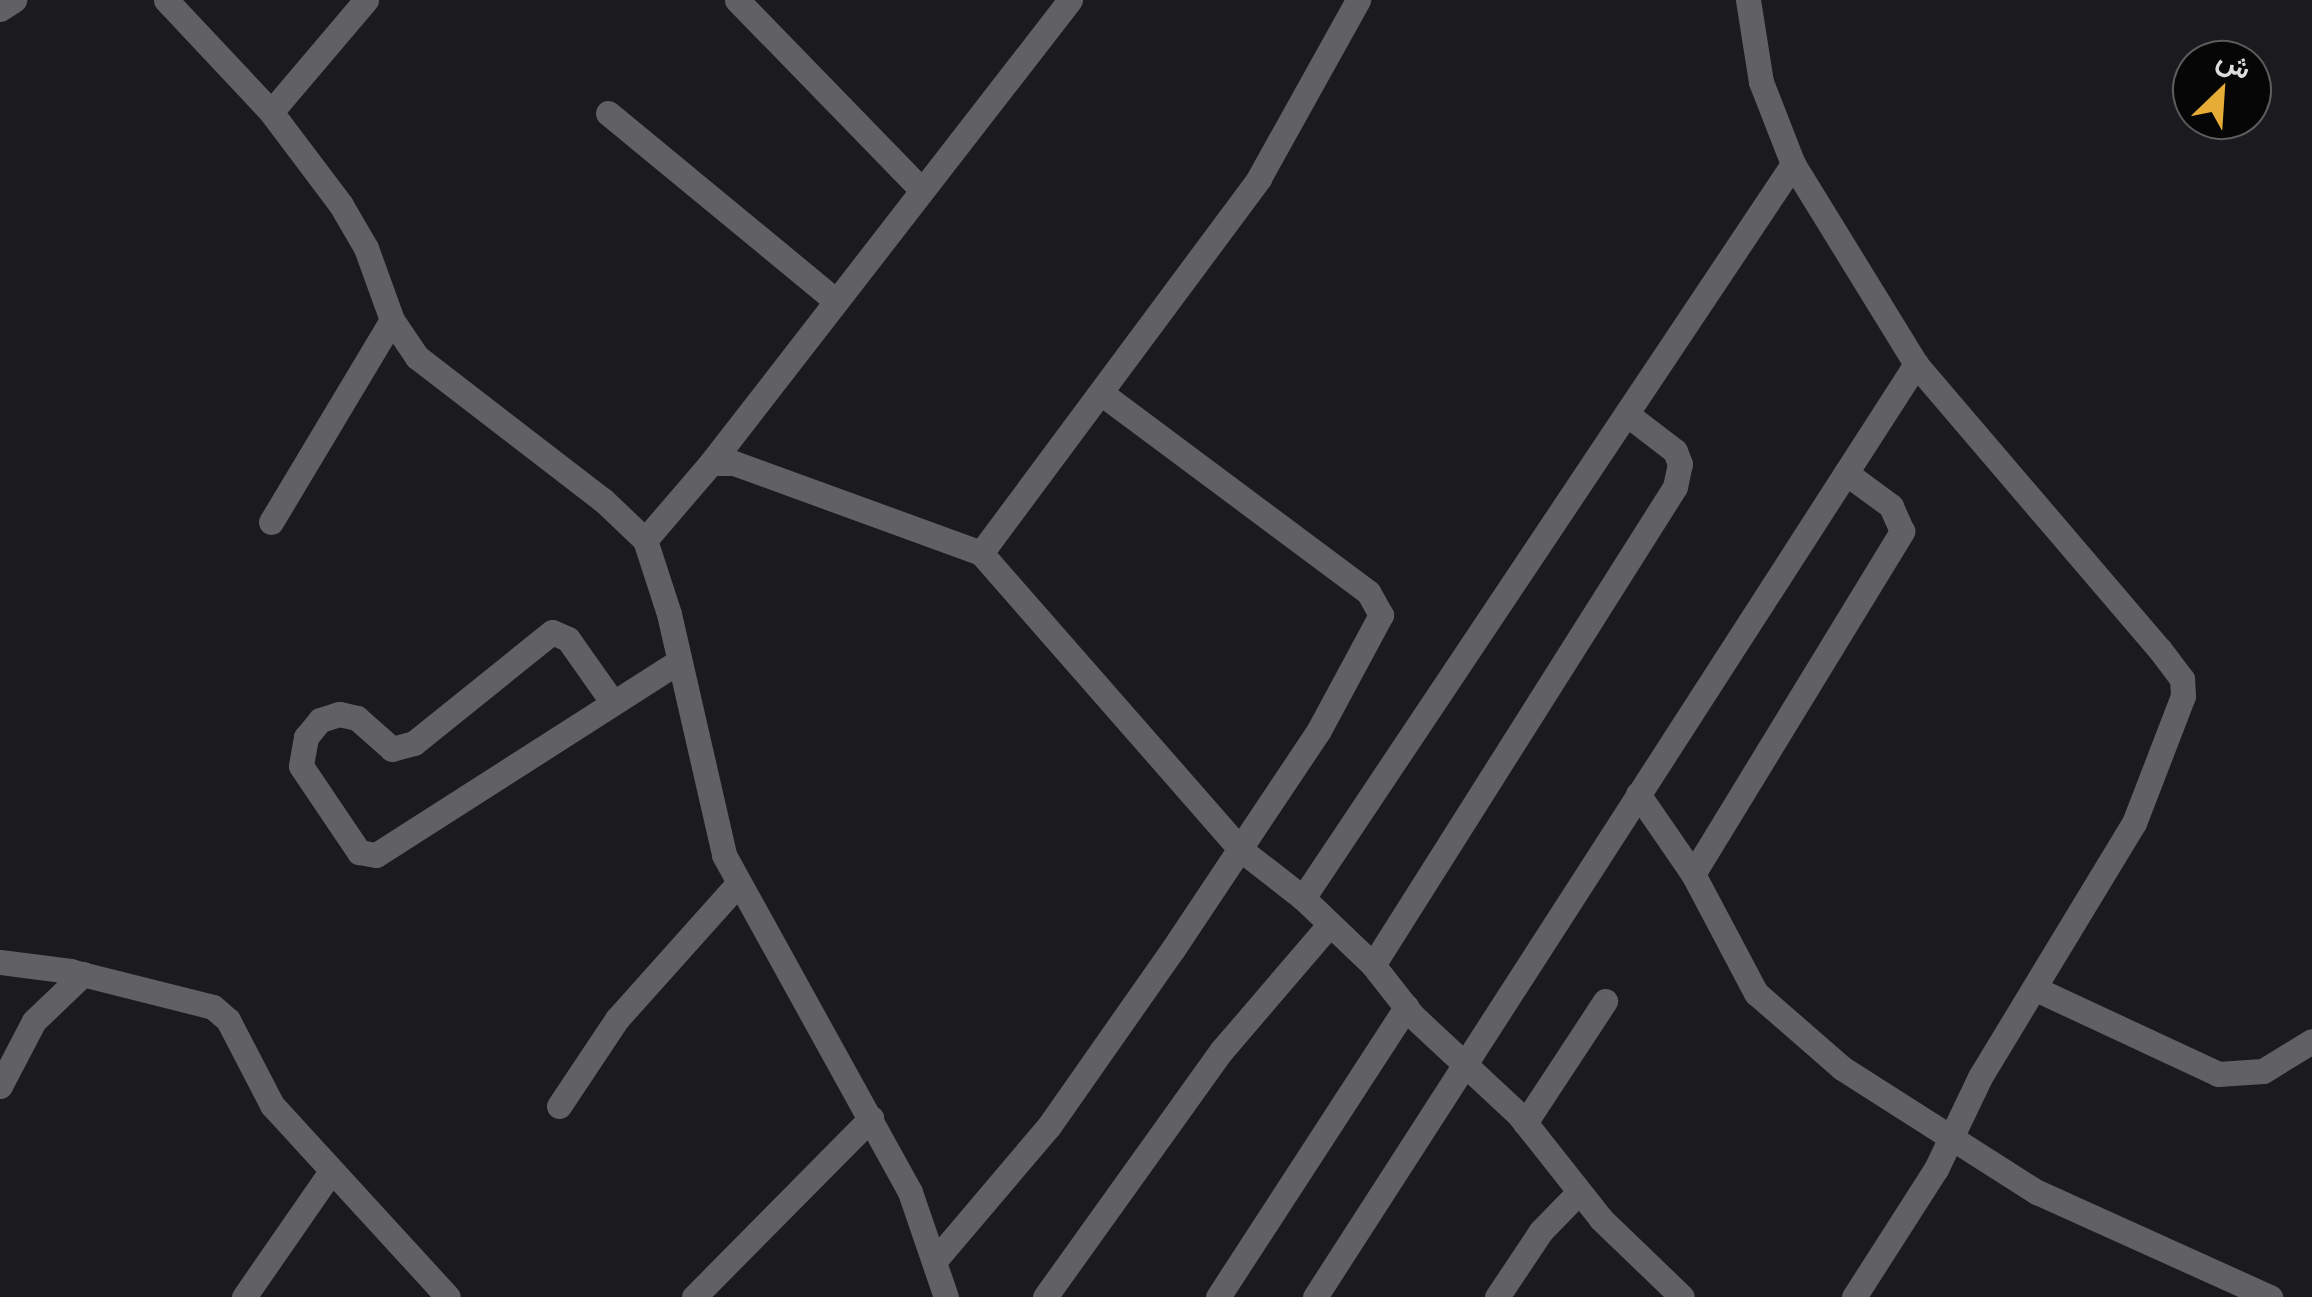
<!DOCTYPE html>
<meta charset="utf-8">
<style>
body{margin:0}
#map{position:relative;width:2312px;height:1297px;overflow:hidden;background:#1b1a1f;font-family:Raleway,Vazirmatn,sans-serif}
div>[style]{position:absolute}
[style*='--x']{left:calc(var(--x)*1px);top:calc(var(--y)*1px);width:calc(var(--w)*1px);rotate:calc(var(--a)*1deg)}
.minor>*{height:25px;margin:-12.5px;padding:0 12.5px;transform-origin:12.5px;border-radius:12.5px;background:#616063}
span{translate:-50% -50%;white-space:nowrap;text-align:center;line-height:1.15;-webkit-text-stroke:10px #060607;paint-order:stroke}
.north{position:absolute;left:2172px;top:40px;width:100px;height:100px;box-sizing:border-box;background:#060607;border:2px solid #5c5c5d;border-radius:50%;rotate:25deg;font-size:28px;font-weight:700;line-height:40px;text-align:center;color:#dddcdf}
.north::after{content:'';display:block;margin:auto;width:35px;height:45px;background:#e6ac36;clip-path:polygon(50% 0,100% 100%,50% 72%,0 100%)}
</style>
<div id="map">
<div class="minor">
<div style="--x:166;--y:0;--w:154;--a:46.8"></div>
<div style="--x:271;--y:112;--w:116;--a:53"></div>
<div style="--x:341;--y:205;--w:50;--a:59.8"></div>
<div style="--x:366;--y:248;--w:77;--a:70.1"></div>
<div style="--x:392;--y:320;--w:45;--a:56"></div>
<div style="--x:417;--y:357;--w:235;--a:37.6"></div>
<div style="--x:603;--y:500;--w:58;--a:43.6"></div>
<div style="--x:645;--y:540;--w:78;--a:72"></div>
<div style="--x:669;--y:614;--w:247;--a:77.1"></div>
<div style="--x:724;--y:855;--w:385;--a:61.1"></div>
<div style="--x:910;--y:1192;--w:111;--a:71.1"></div>
<div style="--x:737;--y:0;--w:261;--a:45.8"></div>
<div style="--x:0;--y:9;--w:17;--a:-33"></div>
<div style="--x:271;--y:112;--w:147;--a:-49.7"></div>
<div style="--x:608;--y:113;--w:296;--a:39.5"></div>
<div style="--x:711;--y:463;--w:586;--a:-52.21"></div>
<div style="--x:271;--y:522;--w:235;--a:-59.1"></div>
<div style="--x:645;--y:540;--w:101;--a:-49.4"></div>
<div style="--x:711;--y:463;--w:23;--a:0"></div>
<div style="--x:734;--y:463;--w:263;--a:20"></div>
<div style="--x:981;--y:553;--w:393;--a:48.8"></div>
<div style="--x:1240;--y:849;--w:80;--a:37.9"></div>
<div style="--x:1303;--y:898;--w:97;--a:43.7"></div>
<div style="--x:1373;--y:965;--w:65;--a:51.9"></div>
<div style="--x:1413;--y:1016;--w:145;--a:43"></div>
<div style="--x:1519;--y:1115;--w:132;--a:51.7"></div>
<div style="--x:1601;--y:1219;--w:112;--a:43.9"></div>
<div style="--x:981;--y:553;--w:467;--a:-53.4"></div>
<div style="--x:1259;--y:178;--w:204;--a:-60.9"></div>
<div style="--x:611;--y:700;--w:75;--a:-125.2"></div>
<div style="--x:568;--y:639;--w:17;--a:-156"></div>
<div style="--x:552;--y:632;--w:177;--a:141.2"></div>
<div style="--x:414;--y:743;--w:23;--a:165"></div>
<div style="--x:392;--y:749;--w:47;--a:-138.5"></div>
<div style="--x:357;--y:718;--w:18;--a:-167"></div>
<div style="--x:339;--y:714;--w:20;--a:162"></div>
<div style="--x:320;--y:720;--w:22;--a:129"></div>
<div style="--x:306;--y:737;--w:29;--a:100"></div>
<div style="--x:301;--y:766;--w:104;--a:56"></div>
<div style="--x:359;--y:852;--w:17;--a:10"></div>
<div style="--x:376;--y:855;--w:360;--a:-32.6"></div>
<div style="--x:1638;--y:794;--w:97;--a:55.5"></div>
<div style="--x:1693;--y:874;--w:135;--a:62.1"></div>
<div style="--x:1756;--y:993;--w:114;--a:41.1"></div>
<div style="--x:1842;--y:1068;--w:231;--a:32.5"></div>
<div style="--x:2037;--y:1192;--w:256;--a:24.3"></div>
<div style="--x:1693;--y:874;--w:402;--a:-58.6"></div>
<div style="--x:1902;--y:531;--w:27;--a:-114"></div>
<div style="--x:1891;--y:506;--w:56;--a:-143.7"></div>
<div style="--x:1303;--y:898;--w:883;--a:-56.27"></div>
<div style="--x:0;--y:962;--w:71;--a:7.3"></div>
<div style="--x:70;--y:971;--w:147;--a:14.1"></div>
<div style="--x:213;--y:1007;--w:20;--a:41"></div>
<div style="--x:228;--y:1020;--w:96;--a:62.6"></div>
<div style="--x:272;--y:1105;--w:260;--a:47.5"></div>
<div style="--x:1373;--y:965;--w:565;--a:-57.72"></div>
<div style="--x:1675;--y:487;--w:24;--a:-78"></div>
<div style="--x:1680;--y:464;--w:14;--a:-111"></div>
<div style="--x:1675;--y:451;--w:59;--a:-142.5"></div>
<div style="--x:2036;--y:989;--w:201;--a:25"></div>
<div style="--x:2218;--y:1074;--w:45;--a:-3.8"></div>
<div style="--x:2263;--y:1071;--w:57;--a:-31.5"></div>
<div style="--x:0;--y:1086;--w:73;--a:-62.4"></div>
<div style="--x:34;--y:1021;--w:68;--a:-43.8"></div>
<div style="--x:559;--y:1106;--w:105;--a:-56.3"></div>
<div style="--x:617;--y:1019;--w:180;--a:-48.2"></div>
<div style="--x:1525;--y:1123;--w:146;--a:-56.7"></div>
<div style="--x:937;--y:1258;--w:173;--a:-49.7"></div>
<div style="--x:1049;--y:1126;--w:216;--a:-55"></div>
<div style="--x:1173;--y:949;--w:263;--a:-56.3"></div>
<div style="--x:1319;--y:730;--w:131;--a:-61.7"></div>
<div style="--x:1381;--y:615;--w:26;--a:-119"></div>
<div style="--x:1368;--y:592;--w:329;--a:-143.3"></div>
<div style="--x:244;--y:1297;--w:151;--a:-55.3"></div>
<div style="--x:694;--y:1297;--w:252;--a:-45.3"></div>
<div style="--x:1045;--y:1297;--w:304;--a:-54.4"></div>
<div style="--x:1222;--y:1050;--w:166;--a:-49.4"></div>
<div style="--x:1218;--y:1297;--w:346;--a:-57"></div>
<div style="--x:1315;--y:1297;--w:1110;--a:-57.21"></div>
<div style="--x:1916;--y:364;--w:235;--a:-121.6"></div>
<div style="--x:1793;--y:164;--w:88;--a:-111.3"></div>
<div style="--x:1761;--y:82;--w:83;--a:-99"></div>
<div style="--x:1497;--y:1297;--w:79;--a:-56.3"></div>
<div style="--x:1541;--y:1231;--w:54;--a:-45.7"></div>
<div style="--x:1854;--y:1297;--w:152;--a:-57.4"></div>
<div style="--x:1936;--y:1169;--w:102;--a:-64.4"></div>
<div style="--x:1980;--y:1077;--w:297;--a:-58.8"></div>
<div style="--x:2134;--y:823;--w:136;--a:-68.9"></div>
<div style="--x:2183;--y:696;--w:17;--a:-93"></div>
<div style="--x:2182;--y:679;--w:36;--a:-127"></div>
<div style="--x:2160;--y:650;--w:376;--a:-130.5"></div>
</div>
<div class="north">ش</div>
</div>
